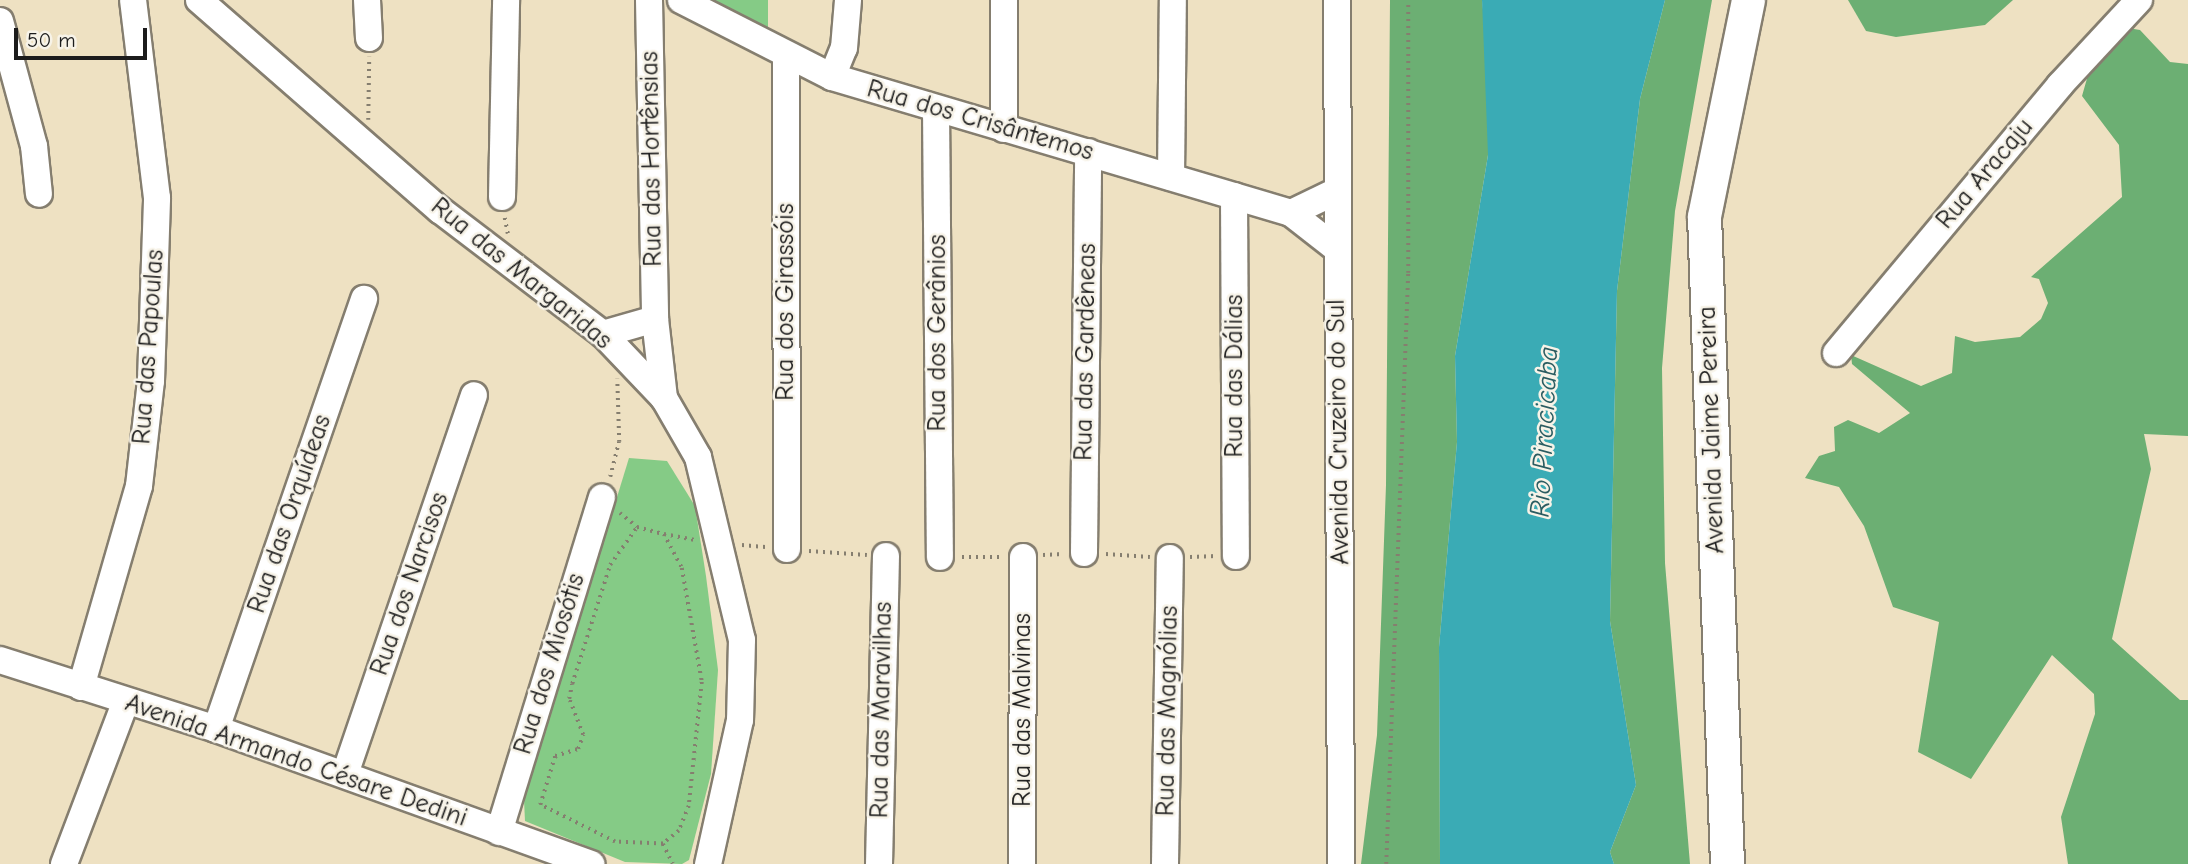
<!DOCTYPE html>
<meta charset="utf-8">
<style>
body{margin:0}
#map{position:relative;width:2188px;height:864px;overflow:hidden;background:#eee1c2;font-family:"Comic Neue",sans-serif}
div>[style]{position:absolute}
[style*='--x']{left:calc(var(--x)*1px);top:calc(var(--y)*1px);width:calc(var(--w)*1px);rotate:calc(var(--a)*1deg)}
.green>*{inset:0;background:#85cb86}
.forest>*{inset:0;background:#6caf73}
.water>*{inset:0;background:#3aabb5}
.path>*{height:3.5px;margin-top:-1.75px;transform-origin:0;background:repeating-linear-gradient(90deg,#857e6f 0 2px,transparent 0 7px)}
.roads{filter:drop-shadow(2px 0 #857e6f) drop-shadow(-2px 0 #857e6f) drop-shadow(0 2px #857e6f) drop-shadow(0 -2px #857e6f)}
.minor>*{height:26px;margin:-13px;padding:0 13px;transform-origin:13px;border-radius:13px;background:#fff}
.major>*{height:33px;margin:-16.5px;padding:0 16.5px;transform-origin:16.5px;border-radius:16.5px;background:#fff}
span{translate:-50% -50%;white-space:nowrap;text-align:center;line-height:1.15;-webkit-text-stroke:5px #f7f3e8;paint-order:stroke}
.street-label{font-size:26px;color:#1c1c1c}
.water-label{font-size:28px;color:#2a5c61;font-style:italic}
.scale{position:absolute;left:14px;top:28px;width:133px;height:32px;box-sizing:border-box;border:4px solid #1c1c1c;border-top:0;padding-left:9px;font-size:21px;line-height:24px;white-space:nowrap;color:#1c1c1c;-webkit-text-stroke:5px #f7f3e8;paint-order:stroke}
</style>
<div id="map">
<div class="green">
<div style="clip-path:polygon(706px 0,768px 0,768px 32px)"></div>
<div style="clip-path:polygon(629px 458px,667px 461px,695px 506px,706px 576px,718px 670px,711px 774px,689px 860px,682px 864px,625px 862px,525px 821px,524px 800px)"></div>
</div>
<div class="forest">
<div style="clip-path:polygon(1390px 0,1482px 0,1488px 55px,1488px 155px,1455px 356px,1457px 442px,1439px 647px,1440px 864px,1361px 864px,1377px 735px,1386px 485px)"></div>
<div style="clip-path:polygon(1665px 0,1712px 0,1675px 211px,1662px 368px,1665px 563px,1690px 864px,1614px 864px,1610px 852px,1636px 785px,1610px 621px,1617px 291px,1640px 99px)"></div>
<div style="clip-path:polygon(1848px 0,2013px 0,1985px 25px,1896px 37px,1866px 31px)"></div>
<div style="clip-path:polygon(2128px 28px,2140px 30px,2170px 62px,2188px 64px,2188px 436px,2144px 434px,2151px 469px,2112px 639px,2180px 700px,2188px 700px,2188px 864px,2068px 864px,2061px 817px,2095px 714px,2094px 694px,2052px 655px,1971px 779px,1918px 752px,1939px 622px,1893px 607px,1864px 526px,1839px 487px,1805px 478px,1819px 456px,1835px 451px,1834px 427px,1848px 420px,1879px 433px,1910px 413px,1852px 364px,1851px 355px,1921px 386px,1952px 373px,1955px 336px,1975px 342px,2020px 337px,2041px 319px,2048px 303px,2039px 279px,2031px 277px,2122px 197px,2119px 145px,2082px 96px,2092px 61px)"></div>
</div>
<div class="water">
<div style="clip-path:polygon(1482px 0,1665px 0,1640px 99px,1617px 291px,1610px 621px,1636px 785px,1610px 852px,1614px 864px,1440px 864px,1439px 647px,1457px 442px,1455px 356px,1488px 155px)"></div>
</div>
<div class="path">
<div style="--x:368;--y:120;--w:63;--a:-89.1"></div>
<div style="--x:505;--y:218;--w:16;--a:79"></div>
<div style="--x:610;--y:477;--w:36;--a:-76"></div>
<div style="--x:619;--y:442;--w:63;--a:-91.8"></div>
<div style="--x:620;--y:513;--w:22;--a:39"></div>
<div style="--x:637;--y:527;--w:28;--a:15"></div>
<div style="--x:664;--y:534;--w:38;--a:62"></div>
<div style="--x:682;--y:568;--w:116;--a:80"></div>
<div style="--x:702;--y:682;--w:125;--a:96"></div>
<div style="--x:689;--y:806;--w:27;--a:112"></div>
<div style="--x:679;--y:831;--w:21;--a:141"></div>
<div style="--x:663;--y:844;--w:48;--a:-177.6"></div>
<div style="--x:615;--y:842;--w:84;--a:-153.7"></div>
<div style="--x:540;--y:805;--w:51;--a:-73"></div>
<div style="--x:555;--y:756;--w:24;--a:-17"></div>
<div style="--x:578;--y:749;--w:15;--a:-70"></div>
<div style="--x:583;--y:735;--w:39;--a:-111"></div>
<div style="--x:569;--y:699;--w:15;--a:-79"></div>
<div style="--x:572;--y:684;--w:125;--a:-72.3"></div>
<div style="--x:610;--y:565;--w:47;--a:-54.6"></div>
<div style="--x:664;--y:534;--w:33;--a:11"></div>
<div style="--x:742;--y:545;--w:24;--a:5"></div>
<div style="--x:809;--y:551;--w:58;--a:3.9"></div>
<div style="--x:1106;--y:554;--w:44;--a:3.9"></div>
<div style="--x:1043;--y:555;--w:20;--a:-3"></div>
<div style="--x:962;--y:557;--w:42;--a:0"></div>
<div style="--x:1190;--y:557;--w:27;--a:-2"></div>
<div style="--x:663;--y:844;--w:22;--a:63"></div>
<div style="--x:1386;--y:864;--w:591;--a:-87.87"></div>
<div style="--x:1408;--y:273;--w:273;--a:-90"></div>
</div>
<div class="roads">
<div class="minor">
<div style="--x:199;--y:0;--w:320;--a:41.1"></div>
<div style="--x:440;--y:210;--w:205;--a:37.3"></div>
<div style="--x:603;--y:334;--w:88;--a:46.4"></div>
<div style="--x:664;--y:398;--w:68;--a:60"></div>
<div style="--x:698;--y:457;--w:188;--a:76.5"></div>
<div style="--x:742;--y:640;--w:80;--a:91.4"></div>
<div style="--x:740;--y:720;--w:148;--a:102.5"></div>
<div style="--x:367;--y:0;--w:38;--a:87"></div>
<div style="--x:649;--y:0;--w:319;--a:88.9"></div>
<div style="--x:655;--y:319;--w:80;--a:83.5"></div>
<div style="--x:681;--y:0;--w:169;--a:27"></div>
<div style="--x:832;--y:77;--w:479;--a:16.5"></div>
<div style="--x:1291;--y:213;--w:58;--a:38"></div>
<div style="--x:1337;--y:0;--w:864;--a:89.73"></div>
<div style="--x:0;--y:21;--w:130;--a:74.8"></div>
<div style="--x:34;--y:146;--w:48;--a:84.1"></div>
<div style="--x:786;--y:55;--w:494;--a:89.9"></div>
<div style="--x:832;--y:77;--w:31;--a:-68"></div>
<div style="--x:844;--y:48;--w:48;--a:-85.2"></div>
<div style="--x:936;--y:109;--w:448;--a:89.5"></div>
<div style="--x:1004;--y:129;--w:129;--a:-90"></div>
<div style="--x:1171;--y:177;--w:177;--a:-89.4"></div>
<div style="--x:1234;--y:196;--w:360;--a:89.7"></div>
<div style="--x:502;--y:197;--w:197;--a:-88.8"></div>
<div style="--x:1291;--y:213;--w:51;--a:-25.6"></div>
<div style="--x:603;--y:334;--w:54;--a:-16.1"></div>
<div style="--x:1836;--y:353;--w:349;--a:-50.1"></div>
<div style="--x:2060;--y:85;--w:116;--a:-47.1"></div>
<div style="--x:1084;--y:553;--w:401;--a:-89.4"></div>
<div style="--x:0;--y:660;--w:227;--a:17.7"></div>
<div style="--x:216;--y:729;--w:399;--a:19.8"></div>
<div style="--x:81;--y:687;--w:209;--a:-73.9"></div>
<div style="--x:139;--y:486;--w:106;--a:-83.5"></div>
<div style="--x:151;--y:381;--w:183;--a:-88.1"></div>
<div style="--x:157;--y:198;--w:199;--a:-96.9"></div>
<div style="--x:216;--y:729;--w:455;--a:-71"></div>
<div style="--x:345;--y:774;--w:400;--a:-71.2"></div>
<div style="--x:499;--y:832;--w:350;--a:-72.9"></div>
<div style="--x:64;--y:864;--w:172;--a:-69.2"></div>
<div style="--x:879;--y:864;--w:308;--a:-88.7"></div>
<div style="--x:1022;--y:864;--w:307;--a:-89.8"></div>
<div style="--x:1165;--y:864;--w:306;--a:-89.1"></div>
</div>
<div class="major">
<div style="--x:1727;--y:864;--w:648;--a:-92.03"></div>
<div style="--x:1704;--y:216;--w:220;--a:-78.5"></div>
</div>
</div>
<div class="street-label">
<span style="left:980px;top:121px;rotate:16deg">Rua dos Crisântemos</span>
<span style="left:652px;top:159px;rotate:-91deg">Rua das Hortênsias</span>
<span style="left:1985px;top:174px;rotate:-50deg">Rua Aracaju</span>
<span style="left:521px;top:274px;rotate:39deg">Rua das Margaridas</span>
<span style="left:786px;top:302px;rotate:-90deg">Rua dos Girassóis</span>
<span style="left:938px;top:333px;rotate:-90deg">Rua dos Gerânios</span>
<span style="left:149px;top:347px;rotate:-86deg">Rua das Papoulas</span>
<span style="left:1086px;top:352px;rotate:-89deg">Rua das Gardêneas</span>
<span style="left:1235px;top:376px;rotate:-90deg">Rua das Dálias</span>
<span style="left:1712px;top:430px;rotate:-92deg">Avenida Jaime Pereira</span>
<span style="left:1339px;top:432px;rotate:-91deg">Avenida Cruzeiro do Sul</span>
<span style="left:290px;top:514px;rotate:-71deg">Rua das Orquídeas</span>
<span style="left:410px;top:584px;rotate:-71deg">Rua dos Narcisos</span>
<span style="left:550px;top:664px;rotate:-73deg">Rua dos Miosótis</span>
<span style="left:882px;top:710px;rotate:-89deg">Rua das Maravilhas</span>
<span style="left:1023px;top:710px;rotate:-90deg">Rua das Malvinas</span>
<span style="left:1168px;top:711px;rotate:-89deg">Rua das Magnólias</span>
<span style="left:296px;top:761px;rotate:19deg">Avenida Armando Césare Dedini</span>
</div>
<div class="water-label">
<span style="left:1544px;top:432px;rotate:-87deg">Rio Piracicaba</span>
</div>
<div class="scale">50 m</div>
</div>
